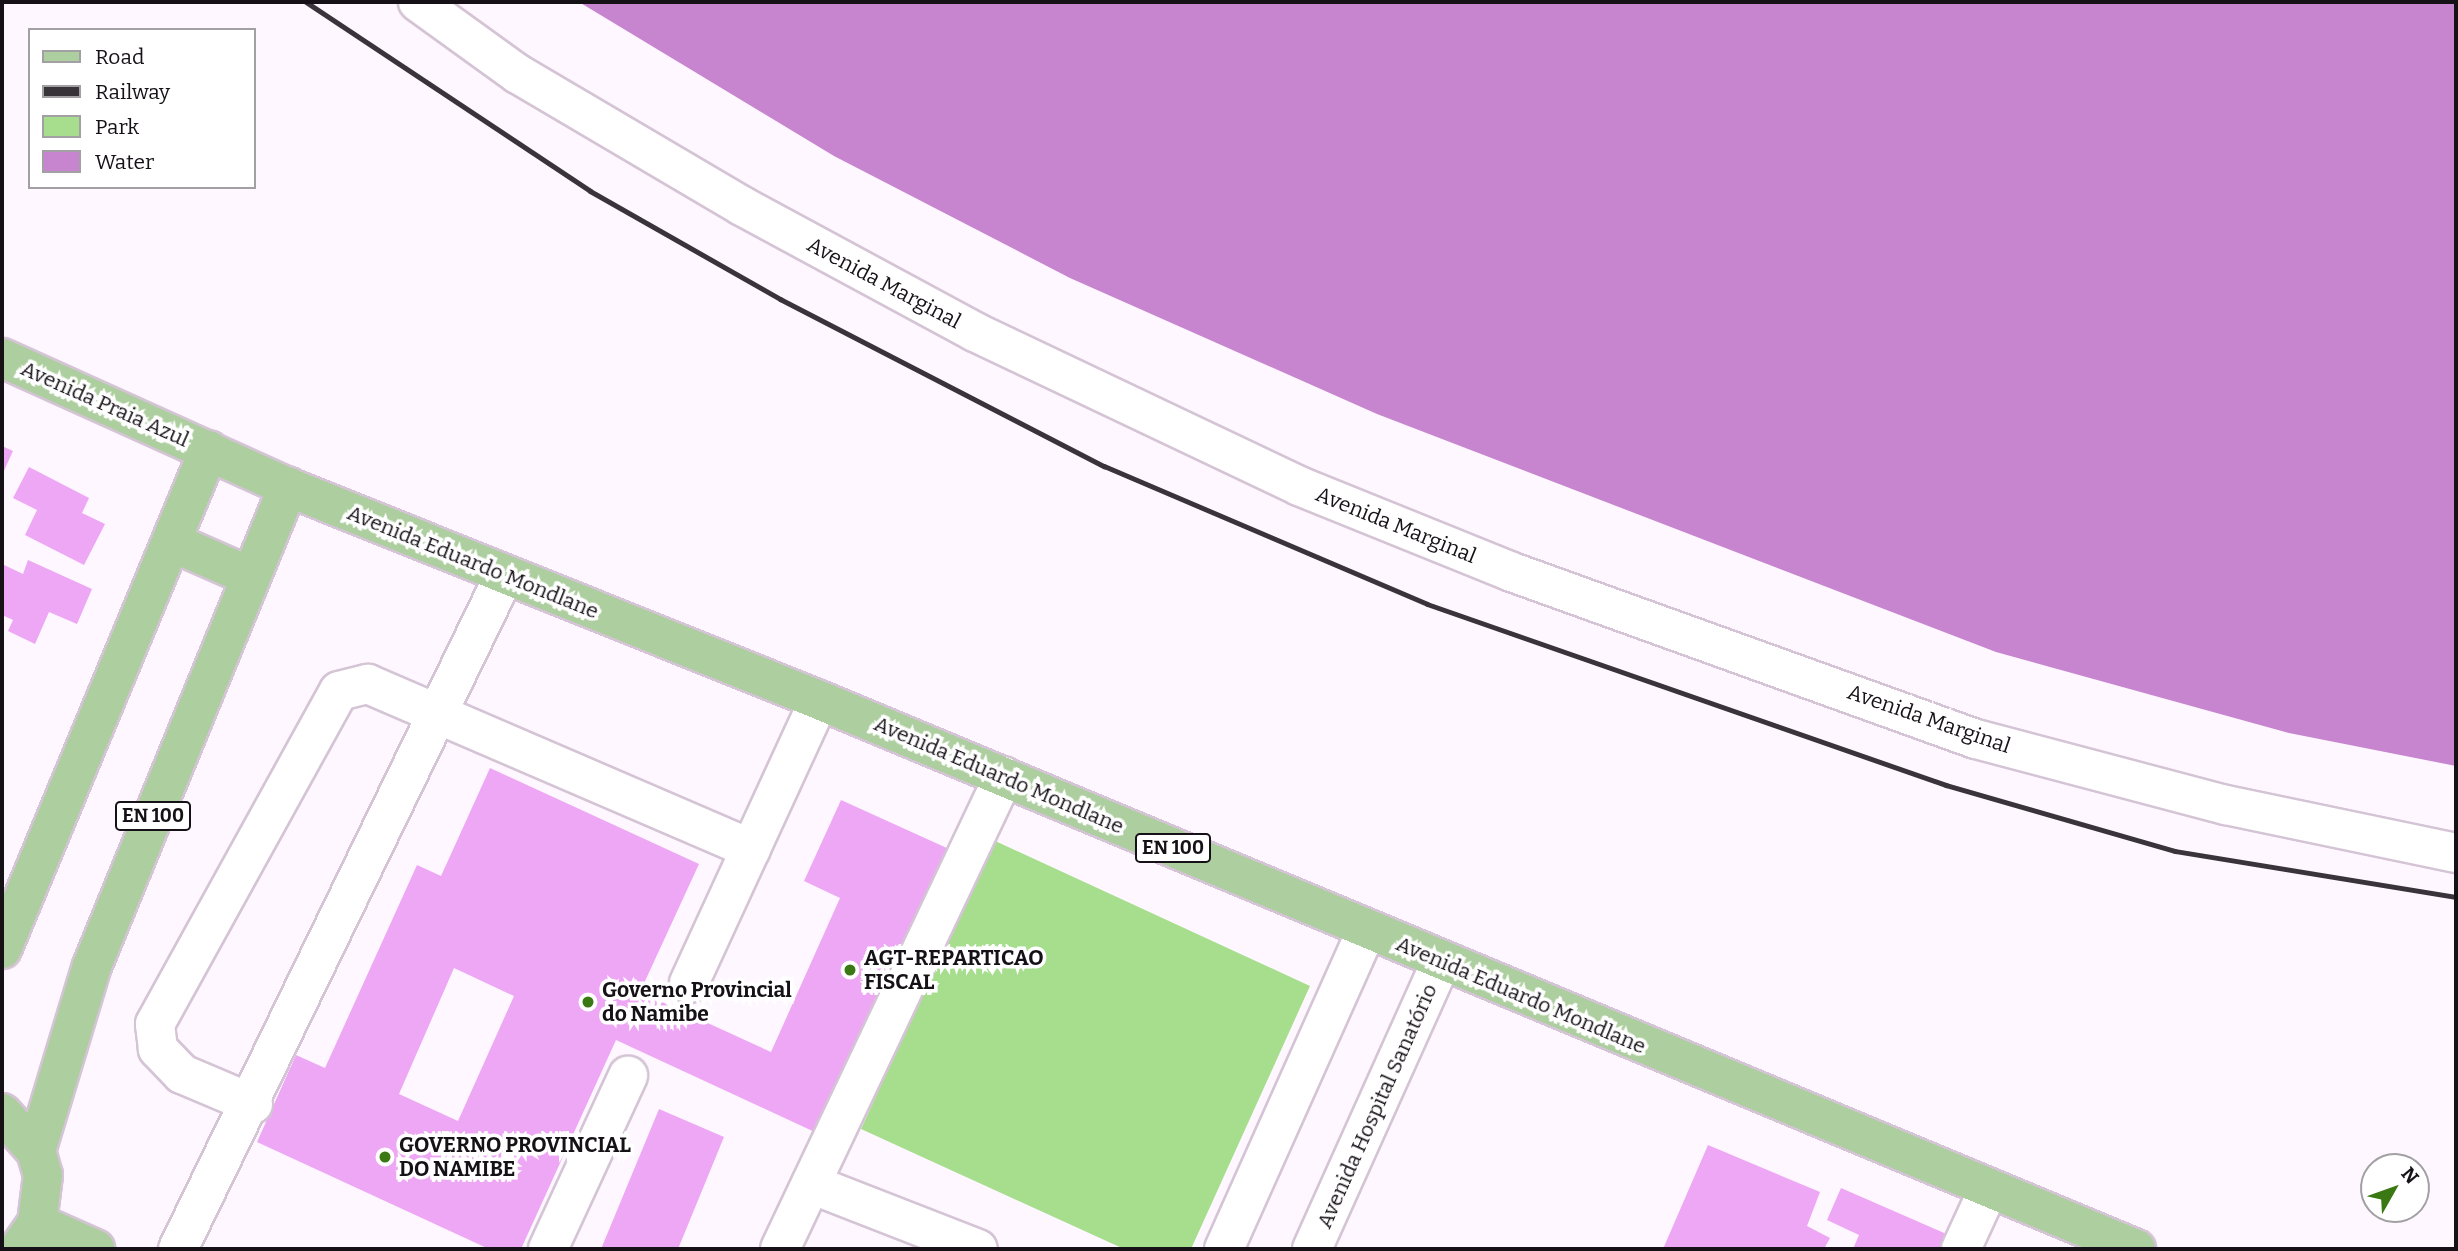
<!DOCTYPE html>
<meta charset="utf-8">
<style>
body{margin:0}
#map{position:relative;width:2458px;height:1251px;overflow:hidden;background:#fef7ff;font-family:Bitter,serif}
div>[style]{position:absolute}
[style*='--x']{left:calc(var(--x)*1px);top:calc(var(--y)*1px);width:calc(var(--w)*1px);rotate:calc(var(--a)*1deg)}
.green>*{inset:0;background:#a6de8e}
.water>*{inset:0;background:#c784cf}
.building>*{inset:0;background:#eda7f4}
.roads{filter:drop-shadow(2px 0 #d4c4d5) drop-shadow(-2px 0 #d4c4d5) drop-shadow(0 2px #d4c4d5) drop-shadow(0 -2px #d4c4d5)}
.minor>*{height:38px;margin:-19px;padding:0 19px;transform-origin:19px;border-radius:19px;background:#fff}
.major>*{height:38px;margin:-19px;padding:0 19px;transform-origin:19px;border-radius:19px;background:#adce9e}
.rail>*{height:5px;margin:-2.5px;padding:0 2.5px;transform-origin:2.5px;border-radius:2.5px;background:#39333a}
.dots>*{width:19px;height:19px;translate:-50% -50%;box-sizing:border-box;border:4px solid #fff;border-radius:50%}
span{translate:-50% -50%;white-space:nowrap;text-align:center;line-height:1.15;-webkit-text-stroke:7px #fff;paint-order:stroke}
.shield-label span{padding:2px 5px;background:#fff;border:2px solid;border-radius:5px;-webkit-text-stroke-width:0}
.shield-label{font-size:19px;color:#161117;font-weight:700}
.street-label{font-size:21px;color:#161117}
.poi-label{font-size:21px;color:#161117;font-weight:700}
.left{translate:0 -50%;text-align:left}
.frame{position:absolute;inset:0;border:4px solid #161117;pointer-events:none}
.legend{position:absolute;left:28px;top:28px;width:228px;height:161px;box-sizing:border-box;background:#fff;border:2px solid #a2a0a2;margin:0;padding:9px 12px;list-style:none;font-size:21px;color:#161117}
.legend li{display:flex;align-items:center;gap:14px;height:35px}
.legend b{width:35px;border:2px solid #a2a0a2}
.north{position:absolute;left:2360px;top:1153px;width:70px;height:70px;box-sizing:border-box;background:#fff;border:2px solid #a2a0a2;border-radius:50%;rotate:50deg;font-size:19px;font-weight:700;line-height:28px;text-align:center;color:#161117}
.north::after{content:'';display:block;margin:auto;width:24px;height:32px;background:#3a7813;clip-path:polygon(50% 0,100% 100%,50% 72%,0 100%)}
</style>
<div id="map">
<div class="green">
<div style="clip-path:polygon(993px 840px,1310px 986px,1191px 1249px,1124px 1249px,861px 1129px)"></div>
</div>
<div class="water">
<div style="clip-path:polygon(579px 2px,2456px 2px,2456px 766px,2289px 733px,1996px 652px,1377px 414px,1070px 278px,834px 156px)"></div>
</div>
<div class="building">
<div style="clip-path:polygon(2px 446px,13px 451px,2px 475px)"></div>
<div style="clip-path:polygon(29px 467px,89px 498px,82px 513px,105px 524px,84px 565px,25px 535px,37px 510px,13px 498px)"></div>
<div style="clip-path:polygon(28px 560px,92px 589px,77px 624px,49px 612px,35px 644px,8px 631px,13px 620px,2px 615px,2px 564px,23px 574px)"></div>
<div style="clip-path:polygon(evenodd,490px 768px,699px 864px,640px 992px,771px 1052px,840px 898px,804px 881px,841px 800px,949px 849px,819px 1134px,616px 1040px,521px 1249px,489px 1249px,257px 1142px,296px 1055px,325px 1068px,417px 865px,441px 876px,490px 768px,454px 968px,514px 996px,458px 1121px,399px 1094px,454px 968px)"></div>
<div style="clip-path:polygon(659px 1109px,724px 1137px,678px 1249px,601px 1249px)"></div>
<div style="clip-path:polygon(1708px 1145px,1820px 1192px,1807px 1226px,1830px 1238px,1824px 1249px,1663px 1249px)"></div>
<div style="clip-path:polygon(1841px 1188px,1951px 1236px,1945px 1249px,1853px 1249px,1859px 1235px,1827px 1220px)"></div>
</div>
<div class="roads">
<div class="minor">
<div style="--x:418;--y:2;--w:123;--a:35.8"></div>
<div style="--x:518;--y:74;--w:260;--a:30.5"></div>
<div style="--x:742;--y:206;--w:265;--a:28.4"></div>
<div style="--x:975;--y:332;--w:359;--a:25.4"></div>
<div style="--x:1299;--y:486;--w:227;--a:22"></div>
<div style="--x:1509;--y:571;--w:496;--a:19.8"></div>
<div style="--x:1976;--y:739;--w:259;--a:14.8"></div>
<div style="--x:2226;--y:805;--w:235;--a:11.8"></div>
<div style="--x:689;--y:983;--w:311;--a:-65.3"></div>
<div style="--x:253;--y:1104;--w:77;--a:-157.1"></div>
<div style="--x:182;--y:1074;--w:35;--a:-134"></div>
<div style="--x:158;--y:1049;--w:25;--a:-97"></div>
<div style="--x:155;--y:1024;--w:380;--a:-61.1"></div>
<div style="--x:339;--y:691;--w:30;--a:-14"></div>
<div style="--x:368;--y:684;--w:417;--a:23.3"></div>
<div style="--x:811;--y:1184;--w:179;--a:21.3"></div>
<div style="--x:178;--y:1249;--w:748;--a:-64.15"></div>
<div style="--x:548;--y:1249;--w:191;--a:-65.2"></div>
<div style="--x:780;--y:1249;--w:523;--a:-64.66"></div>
<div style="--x:1224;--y:1249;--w:350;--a:-65.9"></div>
<div style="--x:1312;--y:1249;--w:315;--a:-65.8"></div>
<div style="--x:1961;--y:1249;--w:67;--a:-65.3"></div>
</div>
<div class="major">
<div style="--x:2;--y:358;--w:314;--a:24.3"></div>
<div style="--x:288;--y:487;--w:572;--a:21.86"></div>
<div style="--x:819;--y:700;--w:1427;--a:22.63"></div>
<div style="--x:174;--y:543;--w:82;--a:23.7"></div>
<div style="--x:2;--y:949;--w:540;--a:-67.47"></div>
<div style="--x:2;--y:1113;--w:51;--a:48.2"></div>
<div style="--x:36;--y:1151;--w:25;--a:74"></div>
<div style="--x:43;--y:1175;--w:48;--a:97.1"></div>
<div style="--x:37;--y:1223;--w:32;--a:125"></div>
<div style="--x:36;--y:1151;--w:193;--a:-73.2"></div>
<div style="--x:92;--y:966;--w:518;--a:-67.75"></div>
<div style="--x:37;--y:1223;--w:64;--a:24.1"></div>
</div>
</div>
<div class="rail">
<div style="--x:306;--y:2;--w:341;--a:33.6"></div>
<div style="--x:590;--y:191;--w:219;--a:29.6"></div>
<div style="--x:780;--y:299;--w:365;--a:27.3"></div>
<div style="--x:1104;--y:466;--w:351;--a:23.1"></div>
<div style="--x:1427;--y:604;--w:550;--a:19.23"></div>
<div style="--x:1946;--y:785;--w:238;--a:16.1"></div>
<div style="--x:2175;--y:851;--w:285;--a:9.3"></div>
</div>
<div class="dots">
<div style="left:850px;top:970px;background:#3a7813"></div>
<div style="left:588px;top:1002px;background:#3a7813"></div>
<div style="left:385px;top:1157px;background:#3a7813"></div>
</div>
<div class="shield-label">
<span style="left:153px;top:816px">EN 100</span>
<span style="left:1173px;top:848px">EN 100</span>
</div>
<div class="street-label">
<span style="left:884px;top:283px;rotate:28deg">Avenida Marginal</span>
<span style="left:105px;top:404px;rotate:24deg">Avenida Praia Azul</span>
<span style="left:1396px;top:525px;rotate:22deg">Avenida Marginal</span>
<span style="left:473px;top:562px;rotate:22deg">Avenida Eduardo Mondlane</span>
<span style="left:1929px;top:719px;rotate:19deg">Avenida Marginal</span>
<span style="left:999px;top:775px;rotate:23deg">Avenida Eduardo Mondlane</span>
<span style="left:1521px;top:995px;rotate:23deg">Avenida Eduardo Mondlane</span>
<span style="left:1377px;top:1106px;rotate:-66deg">Avenida Hospital Sanatório</span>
</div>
<div class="poi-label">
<span class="left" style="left:864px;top:970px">AGT-REPARTICAO<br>FISCAL</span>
<span class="left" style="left:602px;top:1002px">Governo Provincial<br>do Namibe</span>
<span class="left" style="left:399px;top:1157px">GOVERNO PROVINCIAL<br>DO NAMIBE</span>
</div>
<div class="frame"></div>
<ul class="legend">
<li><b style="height:9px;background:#adce9e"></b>Road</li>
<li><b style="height:9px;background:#39333a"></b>Railway</li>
<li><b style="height:19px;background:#a6de8e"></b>Park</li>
<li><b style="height:19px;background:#c784cf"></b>Water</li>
</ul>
<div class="north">N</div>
</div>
